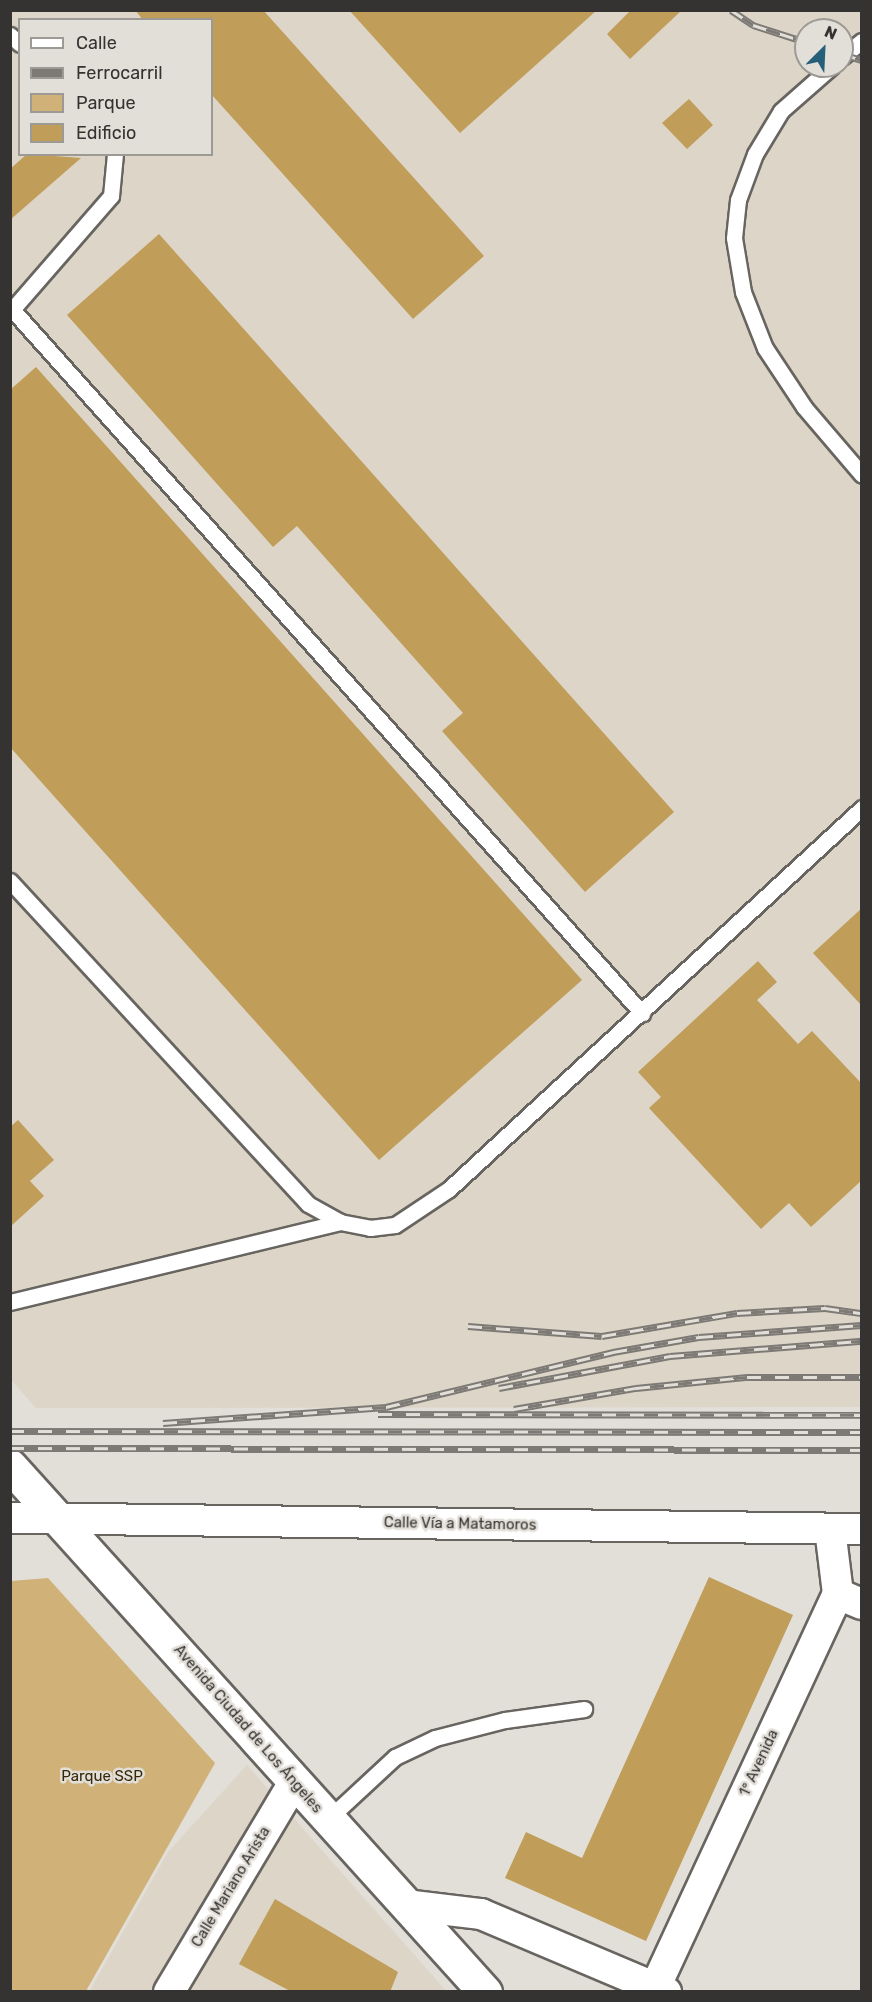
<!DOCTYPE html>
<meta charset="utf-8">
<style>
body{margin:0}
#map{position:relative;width:872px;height:2002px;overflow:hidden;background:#e2ded8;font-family:Rubik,sans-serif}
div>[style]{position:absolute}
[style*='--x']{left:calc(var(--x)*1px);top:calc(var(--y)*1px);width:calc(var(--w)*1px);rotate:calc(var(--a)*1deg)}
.built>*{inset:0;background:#ddd5c8}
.green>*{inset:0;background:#d0b279}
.building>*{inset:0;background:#c09d58}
.roads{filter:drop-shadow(2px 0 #686560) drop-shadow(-2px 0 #686560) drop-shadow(0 2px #686560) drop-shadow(0 -2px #686560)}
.lane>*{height:15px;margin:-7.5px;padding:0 7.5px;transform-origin:7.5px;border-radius:7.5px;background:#fff}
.street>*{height:30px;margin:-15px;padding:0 15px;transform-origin:15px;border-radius:15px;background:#fff}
.secondary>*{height:33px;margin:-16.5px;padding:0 16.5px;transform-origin:16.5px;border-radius:16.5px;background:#fff}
.rail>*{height:7px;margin-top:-3.5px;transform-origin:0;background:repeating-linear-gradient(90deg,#e2ded8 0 14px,#7d7a76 0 28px);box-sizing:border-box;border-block:2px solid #7d7a76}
span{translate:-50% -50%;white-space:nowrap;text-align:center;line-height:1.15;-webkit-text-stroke:5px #e2ded8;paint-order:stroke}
.street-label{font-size:15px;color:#353331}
.park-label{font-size:15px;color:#372809}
.frame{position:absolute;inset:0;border:12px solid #353331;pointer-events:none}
.legend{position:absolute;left:18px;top:18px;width:195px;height:138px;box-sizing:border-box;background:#e2ded8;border:2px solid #9d9a95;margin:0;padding:8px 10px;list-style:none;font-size:18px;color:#353331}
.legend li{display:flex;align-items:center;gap:12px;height:30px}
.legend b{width:30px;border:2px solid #9d9a95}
.north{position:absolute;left:794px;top:18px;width:60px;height:60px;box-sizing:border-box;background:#e2ded8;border:2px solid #9d9a95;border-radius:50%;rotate:24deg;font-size:16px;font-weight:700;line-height:24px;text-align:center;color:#353331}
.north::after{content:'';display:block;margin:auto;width:21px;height:27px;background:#256078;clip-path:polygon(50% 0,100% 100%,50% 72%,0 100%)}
</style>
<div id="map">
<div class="built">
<div style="clip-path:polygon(evenodd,10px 11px,861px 11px,861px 1407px,36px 1408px,11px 1380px,10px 11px,20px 20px,212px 20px,212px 154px,20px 154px,20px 20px,10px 11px,806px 30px,842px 30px,842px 66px,806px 66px,806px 30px)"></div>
<div style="clip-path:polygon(247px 1765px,446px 1991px,89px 1992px,168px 1852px)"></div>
</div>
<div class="green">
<div style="clip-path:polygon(48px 1578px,215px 1763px,86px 1991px,11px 1991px,11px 1581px)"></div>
</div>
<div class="building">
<div style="clip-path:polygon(135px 10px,263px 10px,484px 256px,413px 319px,212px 95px,212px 20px,143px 20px)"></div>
<div style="clip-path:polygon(349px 10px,597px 10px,460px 133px)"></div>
<div style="clip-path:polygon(631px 10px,682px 10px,630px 59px,607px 34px)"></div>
<div style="clip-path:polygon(689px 99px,713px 125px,687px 149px,662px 123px)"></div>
<div style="clip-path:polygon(27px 154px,81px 158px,10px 220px,10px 169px)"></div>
<div style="clip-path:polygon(159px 234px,674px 812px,585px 892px,442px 731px,463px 713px,297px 526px,273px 547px,67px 315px)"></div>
<div style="clip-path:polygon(36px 367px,582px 980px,379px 1160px,10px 747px,10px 390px)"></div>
<div style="clip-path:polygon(862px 908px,862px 1006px,813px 953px)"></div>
<div style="clip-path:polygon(758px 961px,777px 982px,757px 1000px,798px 1044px,812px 1031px,862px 1084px,862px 1180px,811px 1227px,789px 1203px,761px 1229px,649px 1108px,661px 1097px,638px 1072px)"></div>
<div style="clip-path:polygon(18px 1120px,54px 1160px,30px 1181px,44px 1196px,10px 1227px,10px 1127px)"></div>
<div style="clip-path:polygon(709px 1577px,793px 1615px,646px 1941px,505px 1878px,526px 1832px,582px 1858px)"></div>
<div style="clip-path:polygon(275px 1899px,398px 1972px,390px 1992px,292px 1992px,239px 1964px)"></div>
</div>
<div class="roads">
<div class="lane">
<div style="--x:10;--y:35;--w:13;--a:42"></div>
<div style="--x:842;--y:57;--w:26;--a:-39"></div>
<div style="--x:832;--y:66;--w:68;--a:138.6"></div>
<div style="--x:781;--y:111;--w:50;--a:121.2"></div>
<div style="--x:755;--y:154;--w:49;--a:110.3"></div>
<div style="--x:738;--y:200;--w:38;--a:96"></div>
<div style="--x:734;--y:238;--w:55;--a:80.5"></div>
<div style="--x:743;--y:292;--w:60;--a:68.6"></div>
<div style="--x:765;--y:348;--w:71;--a:56.5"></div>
<div style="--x:804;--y:407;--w:89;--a:49.5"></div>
<div style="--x:10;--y:307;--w:948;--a:48.17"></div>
<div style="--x:10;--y:312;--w:154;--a:-49"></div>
<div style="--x:111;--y:196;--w:42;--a:-84.6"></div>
<div style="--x:10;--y:881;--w:439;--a:47.3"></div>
<div style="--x:308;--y:1204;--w:37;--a:29"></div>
<div style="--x:340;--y:1222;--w:31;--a:11"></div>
<div style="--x:370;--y:1228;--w:25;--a:-7"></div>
<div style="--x:395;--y:1225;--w:65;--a:-33.7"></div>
<div style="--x:449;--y:1189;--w:562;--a:-42.69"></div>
<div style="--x:10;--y:1302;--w:340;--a:-13.6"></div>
<div style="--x:327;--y:1820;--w:93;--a:-42.8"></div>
<div style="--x:395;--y:1757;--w:44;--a:-25.4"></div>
<div style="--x:435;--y:1738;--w:72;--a:-14.4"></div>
<div style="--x:505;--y:1720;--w:80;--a:-7.9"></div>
</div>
<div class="street">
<div style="--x:10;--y:1518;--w:852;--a:0.74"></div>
<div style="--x:838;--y:1594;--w:26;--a:23"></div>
<div style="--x:405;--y:1905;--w:77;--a:6.8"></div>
<div style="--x:481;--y:1914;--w:201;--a:22.9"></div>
<div style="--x:169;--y:1992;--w:244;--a:-59.2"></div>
<div style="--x:653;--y:1992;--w:439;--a:-65.1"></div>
<div style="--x:838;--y:1594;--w:65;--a:-97"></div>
</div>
<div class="secondary">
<div style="--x:10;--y:1466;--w:709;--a:47.92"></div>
</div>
</div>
<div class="rail">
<div style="--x:731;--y:10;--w:27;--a:34"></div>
<div style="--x:753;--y:25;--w:56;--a:17.8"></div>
<div style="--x:842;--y:54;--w:21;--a:17"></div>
<div style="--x:468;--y:1326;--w:134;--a:4.3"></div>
<div style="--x:602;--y:1336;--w:137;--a:-9.7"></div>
<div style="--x:737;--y:1313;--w:88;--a:-3.3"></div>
<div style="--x:825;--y:1308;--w:37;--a:8"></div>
<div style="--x:499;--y:1388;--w:174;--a:-10.6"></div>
<div style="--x:670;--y:1356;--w:193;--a:-4.5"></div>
<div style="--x:514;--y:1409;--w:124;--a:-9.8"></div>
<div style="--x:636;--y:1388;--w:112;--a:-5.7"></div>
<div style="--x:747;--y:1377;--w:115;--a:0"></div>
<div style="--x:378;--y:1414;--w:484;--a:0.1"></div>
<div style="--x:163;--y:1423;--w:224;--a:-4.1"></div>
<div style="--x:386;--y:1407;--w:234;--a:-13.6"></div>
<div style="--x:613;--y:1352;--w:87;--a:-9.9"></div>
<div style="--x:699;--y:1337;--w:163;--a:-4.2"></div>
<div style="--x:10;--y:1431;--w:852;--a:0.07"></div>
<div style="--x:10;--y:1448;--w:852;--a:0.13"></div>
</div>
<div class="street-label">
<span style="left:460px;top:1524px;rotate:1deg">Calle Vía a Matamoros</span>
<span style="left:248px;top:1729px;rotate:49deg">Avenida Ciudad de Los Ángeles</span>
<span style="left:759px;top:1763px;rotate:-65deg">1° Avenida</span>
<span style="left:231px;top:1887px;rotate:-59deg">Calle Mariano Arista</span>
</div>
<div class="park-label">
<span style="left:102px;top:1777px">Parque SSP</span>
</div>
<div class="frame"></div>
<ul class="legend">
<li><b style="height:8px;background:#fff"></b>Calle</li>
<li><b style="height:8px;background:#7d7a76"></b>Ferrocarril</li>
<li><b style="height:16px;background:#d0b279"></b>Parque</li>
<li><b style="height:16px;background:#c09d58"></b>Edificio</li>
</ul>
<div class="north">N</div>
</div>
